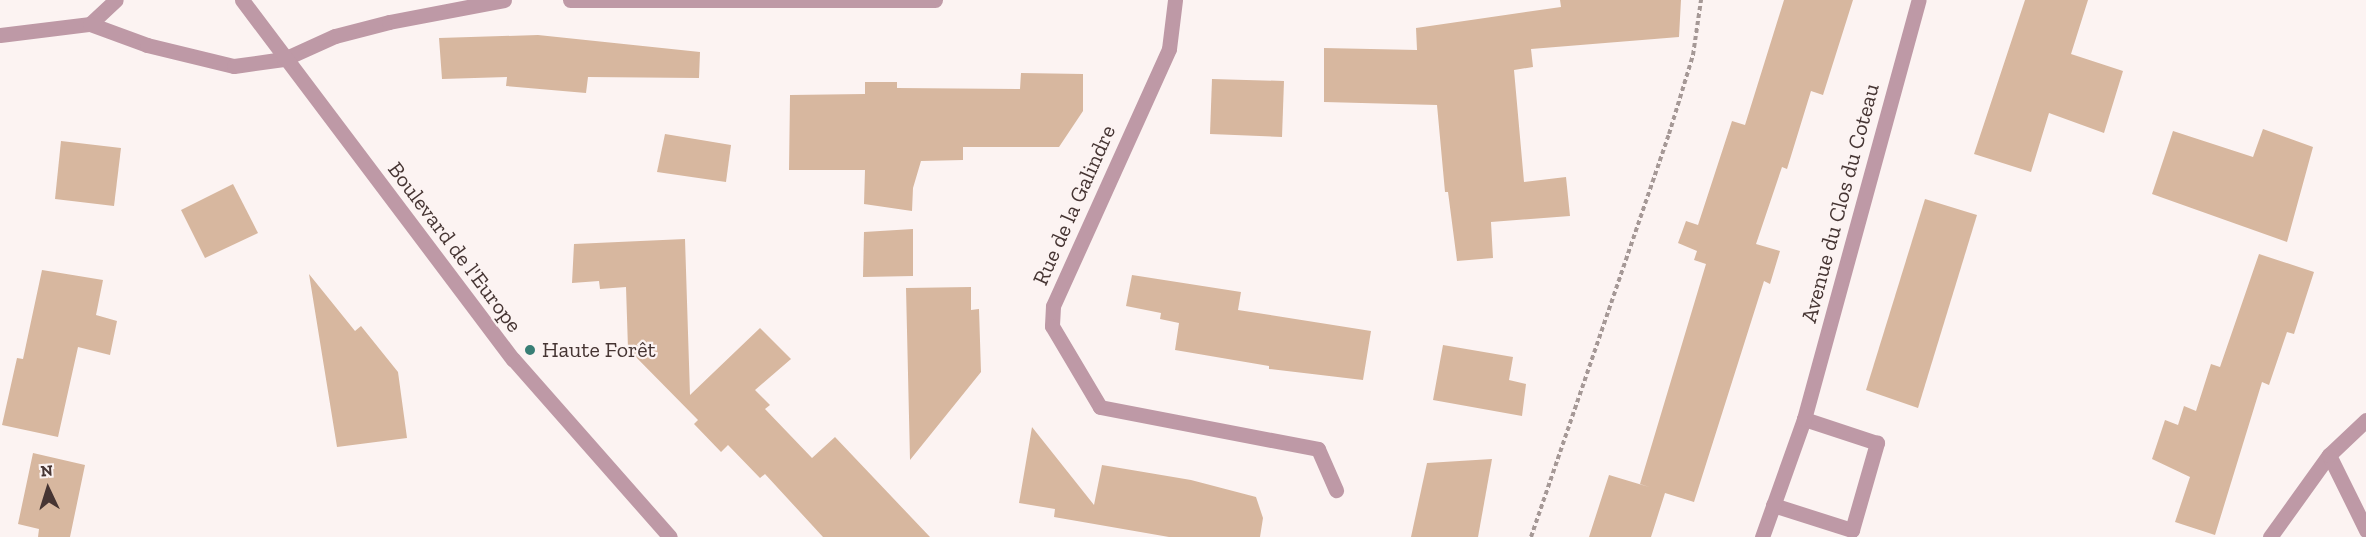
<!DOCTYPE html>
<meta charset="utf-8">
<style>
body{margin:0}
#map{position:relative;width:2366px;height:537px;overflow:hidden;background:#fcf3f2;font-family:"Zilla Slab",serif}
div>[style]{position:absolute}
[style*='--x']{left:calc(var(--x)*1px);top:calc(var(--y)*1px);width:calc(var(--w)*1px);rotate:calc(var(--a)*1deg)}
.building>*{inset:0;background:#d7b79f}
.path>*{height:4px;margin-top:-2px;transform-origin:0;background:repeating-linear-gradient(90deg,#a59896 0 4.5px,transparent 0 7.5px)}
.service>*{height:15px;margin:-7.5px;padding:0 7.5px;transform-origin:7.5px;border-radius:7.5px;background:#be99a6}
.minor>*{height:15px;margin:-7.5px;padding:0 7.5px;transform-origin:7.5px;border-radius:7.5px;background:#be99a6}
.tertiary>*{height:15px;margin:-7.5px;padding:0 7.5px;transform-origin:7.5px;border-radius:7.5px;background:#be99a6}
.dots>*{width:16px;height:16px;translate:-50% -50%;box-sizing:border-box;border:3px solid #fcf3f2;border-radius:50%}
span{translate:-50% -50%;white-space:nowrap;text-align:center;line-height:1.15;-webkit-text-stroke:4.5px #fcf3f2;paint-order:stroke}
.street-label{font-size:22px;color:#463533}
.poi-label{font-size:22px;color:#463533}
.left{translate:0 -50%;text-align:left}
.north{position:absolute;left:18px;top:459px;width:60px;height:60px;-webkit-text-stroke:4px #fcf3f2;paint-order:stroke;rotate:356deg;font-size:16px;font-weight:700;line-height:24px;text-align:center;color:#463533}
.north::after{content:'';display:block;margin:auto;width:21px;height:27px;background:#463533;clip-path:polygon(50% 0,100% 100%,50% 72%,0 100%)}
</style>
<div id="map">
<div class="building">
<div style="clip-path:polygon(1560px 0,1681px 0,1679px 37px,1531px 49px,1533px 67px,1514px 70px,1524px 182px,1566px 177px,1570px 216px,1491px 222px,1493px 258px,1457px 261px,1448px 192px,1445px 192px,1437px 105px,1324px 102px,1324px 48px,1417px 50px,1416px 28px,1561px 7px)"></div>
<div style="clip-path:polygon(1784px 0,1853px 0,1823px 95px,1811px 91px,1787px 169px,1782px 167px,1756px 244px,1780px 251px,1770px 284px,1764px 281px,1694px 502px,1665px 493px,1651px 537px,1589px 537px,1609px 475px,1649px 487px,1640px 484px,1706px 264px,1694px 260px,1697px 251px,1678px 243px,1686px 221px,1704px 227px,1698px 225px,1732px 121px,1745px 125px)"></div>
<div style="clip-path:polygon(2025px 0,2088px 0,2071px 54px,2123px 71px,2104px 133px,2049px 113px,2031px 172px,1974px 154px)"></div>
<div style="clip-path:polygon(538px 35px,700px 52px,699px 78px,588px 77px,586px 93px,506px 86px,507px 77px,442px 79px,439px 38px)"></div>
<div style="clip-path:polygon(1021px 73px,1083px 74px,1083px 111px,1059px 147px,963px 147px,963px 160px,921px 161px,913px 188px,912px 211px,864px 204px,865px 170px,789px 170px,790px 95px,865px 94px,865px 82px,897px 82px,897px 88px,1020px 89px)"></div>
<div style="clip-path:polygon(1212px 79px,1284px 81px,1282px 137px,1210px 134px)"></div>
<div style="clip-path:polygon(2263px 129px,2313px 147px,2287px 242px,2152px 194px,2173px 131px,2253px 157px)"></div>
<div style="clip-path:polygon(665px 134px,731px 145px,726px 182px,657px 172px)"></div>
<div style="clip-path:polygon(61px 141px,121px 148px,114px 206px,55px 199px)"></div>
<div style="clip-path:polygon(233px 184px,258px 233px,205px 258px,181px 210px)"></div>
<div style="clip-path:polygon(1925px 199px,1977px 215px,1918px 408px,1866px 390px)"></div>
<div style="clip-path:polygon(913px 229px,913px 276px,863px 277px,864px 232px)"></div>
<div style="clip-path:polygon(685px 239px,690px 395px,760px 328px,791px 359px,755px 390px,770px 405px,765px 409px,812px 458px,835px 437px,930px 537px,823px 537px,765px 474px,760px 478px,728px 445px,721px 452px,694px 424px,698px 420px,628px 349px,626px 287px,600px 289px,599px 281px,572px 283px,574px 244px)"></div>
<div style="clip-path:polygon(2259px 254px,2314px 272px,2294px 334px,2287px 332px,2269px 385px,2262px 382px,2215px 535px,2175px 522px,2190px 477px,2152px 459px,2165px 420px,2178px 425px,2184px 406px,2196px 411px,2211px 364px,2220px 367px)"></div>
<div style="clip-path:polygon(42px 270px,103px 280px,96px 315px,117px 321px,110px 355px,78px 347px,58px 437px,2px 425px,17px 358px,23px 359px)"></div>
<div style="clip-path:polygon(309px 274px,355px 331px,361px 326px,398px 372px,407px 438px,337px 447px)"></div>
<div style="clip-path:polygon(1132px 275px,1241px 292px,1238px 310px,1371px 331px,1363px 380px,1269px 369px,1269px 366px,1175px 350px,1179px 323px,1160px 319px,1161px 313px,1126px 306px)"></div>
<div style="clip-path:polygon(971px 287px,971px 310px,979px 309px,981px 372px,910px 460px,906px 288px)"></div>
<div style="clip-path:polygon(1443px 345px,1513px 357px,1509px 380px,1526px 384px,1522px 416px,1433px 400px)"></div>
<div style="clip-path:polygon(1032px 427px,1094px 505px,1102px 465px,1191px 480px,1256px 497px,1263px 518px,1260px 537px,1169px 537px,1054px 517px,1055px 509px,1019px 503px)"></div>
<div style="clip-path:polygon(33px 453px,85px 465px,70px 537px,38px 537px,39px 529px,18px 524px)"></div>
<div style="clip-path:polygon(1492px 459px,1478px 537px,1411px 537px,1427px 463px)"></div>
</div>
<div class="path">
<div style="--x:1531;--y:537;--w:426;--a:-71.1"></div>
<div style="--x:1669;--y:134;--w:83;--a:-73.1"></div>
<div style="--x:1693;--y:55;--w:56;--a:-81.7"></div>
</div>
<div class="service">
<div style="--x:2270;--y:537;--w:101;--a:-54.3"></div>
<div style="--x:2329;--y:455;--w:84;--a:63.7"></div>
</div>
<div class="minor">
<div style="--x:570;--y:0;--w:365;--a:0"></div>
<div style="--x:1175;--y:0;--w:49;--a:97"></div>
<div style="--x:1169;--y:49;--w:282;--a:114.3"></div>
<div style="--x:1053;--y:306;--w:20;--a:93"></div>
<div style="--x:1052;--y:326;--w:94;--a:59.3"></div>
<div style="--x:1100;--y:407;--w:222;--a:10.9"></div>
<div style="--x:1318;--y:449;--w:45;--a:66.3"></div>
<div style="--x:90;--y:24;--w:35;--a:-43"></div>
<div style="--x:0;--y:35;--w:91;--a:-7"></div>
<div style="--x:90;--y:24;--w:61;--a:20.2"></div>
<div style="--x:147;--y:45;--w:89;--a:13.6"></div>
<div style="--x:234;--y:66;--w:50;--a:-8"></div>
<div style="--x:284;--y:59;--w:56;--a:-24.3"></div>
<div style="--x:335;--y:36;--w:56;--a:-14.5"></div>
<div style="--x:389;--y:22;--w:117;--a:-10.8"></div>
<div style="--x:2329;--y:455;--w:51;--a:-43.4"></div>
<div style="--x:1773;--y:505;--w:83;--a:17.6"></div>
<div style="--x:1852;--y:530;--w:91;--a:-74"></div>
<div style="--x:1877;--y:443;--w:77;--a:-161.8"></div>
<div style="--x:1762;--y:537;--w:125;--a:-70.4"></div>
<div style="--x:1804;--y:419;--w:434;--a:-74.7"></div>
</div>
<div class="tertiary">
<div style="--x:242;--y:0;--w:450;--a:53"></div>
<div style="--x:513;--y:359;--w:237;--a:48.6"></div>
</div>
<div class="dots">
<div style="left:530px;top:350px;background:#387e75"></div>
</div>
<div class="street-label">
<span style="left:1840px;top:203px;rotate:-75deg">Avenue du Clos du Coteau</span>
<span style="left:1074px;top:205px;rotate:-66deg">Rue de la Galindre</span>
<span style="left:455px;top:247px;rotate:53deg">Boulevard de l'Europe</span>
</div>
<div class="poi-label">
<span class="left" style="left:542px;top:350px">Haute Forêt</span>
</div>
<div class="north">N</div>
</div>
